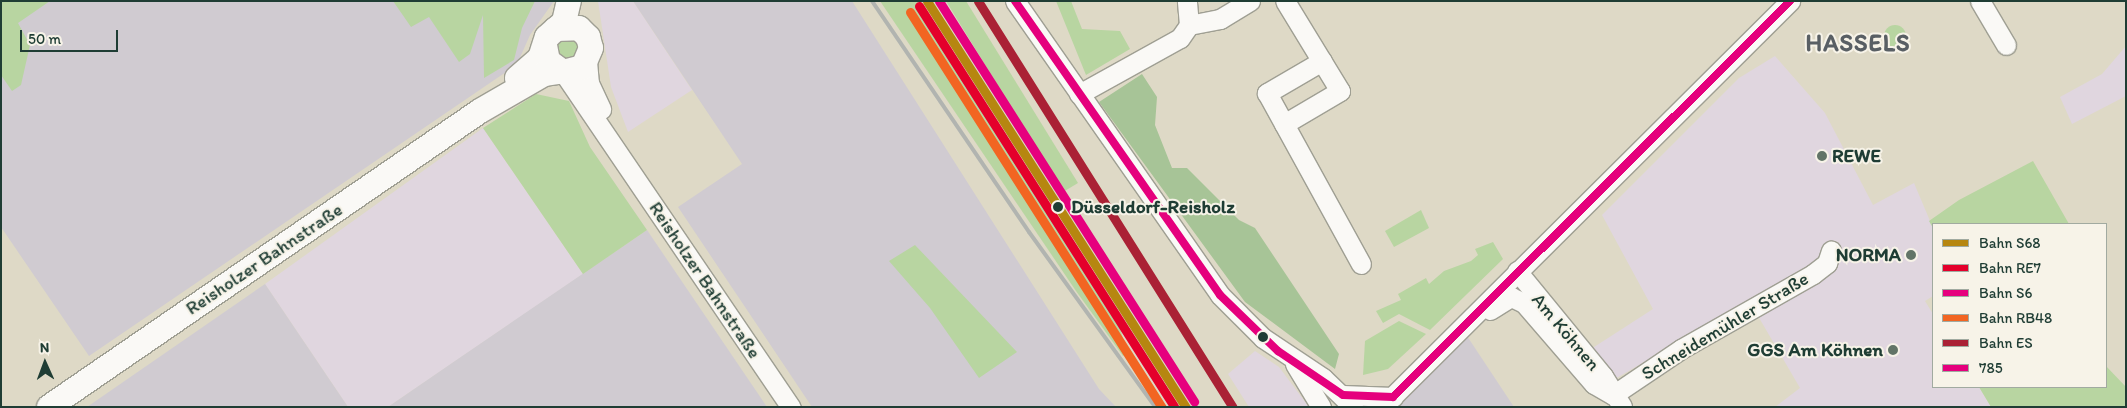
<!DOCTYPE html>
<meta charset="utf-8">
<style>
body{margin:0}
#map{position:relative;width:2127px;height:408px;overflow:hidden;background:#ded9c6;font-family:Itim,sans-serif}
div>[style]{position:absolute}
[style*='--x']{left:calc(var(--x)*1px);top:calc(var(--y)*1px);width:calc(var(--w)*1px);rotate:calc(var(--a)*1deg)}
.built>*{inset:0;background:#e0d6df}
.industrial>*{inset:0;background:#d0cbd1}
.green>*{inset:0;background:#b8d5a1}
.round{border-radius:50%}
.forest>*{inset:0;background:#a7c497}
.roads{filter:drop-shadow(1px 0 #9f9f93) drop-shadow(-1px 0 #9f9f93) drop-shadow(0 1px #9f9f93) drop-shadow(0 -1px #9f9f93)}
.minor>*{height:19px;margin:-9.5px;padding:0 9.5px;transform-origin:9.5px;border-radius:9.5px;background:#faf9f6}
.major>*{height:24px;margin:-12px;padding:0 12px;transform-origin:12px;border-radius:12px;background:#faf9f6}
.rail>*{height:4px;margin:-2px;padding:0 2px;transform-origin:2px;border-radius:2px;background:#b1b4b0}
.bus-1>*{height:8px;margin:-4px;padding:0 4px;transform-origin:4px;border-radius:4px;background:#e5007d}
.rail-1>*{height:9px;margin:-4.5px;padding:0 4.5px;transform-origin:4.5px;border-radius:4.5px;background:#b68610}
.rail-2>*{height:9px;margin:-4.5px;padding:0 4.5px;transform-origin:4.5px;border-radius:4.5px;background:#e4002b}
.rail-3>*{height:9px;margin:-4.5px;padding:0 4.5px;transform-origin:4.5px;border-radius:4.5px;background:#e6007e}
.rail-4>*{height:9px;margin:-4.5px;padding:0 4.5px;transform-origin:4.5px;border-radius:4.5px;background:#f26522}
.rail-5>*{height:9px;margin:-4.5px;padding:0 4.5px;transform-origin:4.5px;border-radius:4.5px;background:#aa2135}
.dots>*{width:14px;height:14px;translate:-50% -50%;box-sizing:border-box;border:2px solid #f7f3e8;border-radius:50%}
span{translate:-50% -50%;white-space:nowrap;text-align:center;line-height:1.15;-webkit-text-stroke:4px #f7f3e8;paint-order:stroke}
.poi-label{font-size:19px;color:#1f3d34;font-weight:700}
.left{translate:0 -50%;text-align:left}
.right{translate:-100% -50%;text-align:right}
.stop-label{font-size:19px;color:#1f3d34;font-weight:700}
.street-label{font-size:19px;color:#1f3d34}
.district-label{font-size:24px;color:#595f64;font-weight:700;letter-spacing:1px}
.frame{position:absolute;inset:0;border:2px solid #1f3d34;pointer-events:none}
.legend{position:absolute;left:1932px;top:223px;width:175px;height:165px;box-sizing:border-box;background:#f7f3e8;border:1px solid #a1aaa0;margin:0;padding:6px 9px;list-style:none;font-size:15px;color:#1f3d34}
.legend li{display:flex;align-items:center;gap:10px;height:25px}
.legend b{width:25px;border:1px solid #a1aaa0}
.north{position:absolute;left:20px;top:338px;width:50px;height:50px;-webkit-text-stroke:4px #f7f3e8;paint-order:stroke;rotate:358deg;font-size:14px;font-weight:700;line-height:20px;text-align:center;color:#1f3d34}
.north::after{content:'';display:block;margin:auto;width:18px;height:22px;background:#1f3d34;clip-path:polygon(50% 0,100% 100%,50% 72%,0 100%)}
.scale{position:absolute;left:20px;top:30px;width:98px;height:22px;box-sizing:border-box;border:2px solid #1f3d34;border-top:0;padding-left:6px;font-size:15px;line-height:18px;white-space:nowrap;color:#1f3d34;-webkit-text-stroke:4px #f7f3e8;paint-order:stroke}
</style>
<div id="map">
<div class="built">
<div style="clip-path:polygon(598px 1px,633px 1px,692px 90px,628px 132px,611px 87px)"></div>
<div style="clip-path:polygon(2126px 46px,2126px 96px,2072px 124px,2060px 97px,2102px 74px)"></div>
<div style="clip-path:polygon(1775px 56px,1825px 113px,1873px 205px,1914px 183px,1933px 228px,1933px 296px,1925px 301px,1933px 314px,1933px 387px,1979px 387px,1991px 407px,1775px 407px,1800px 388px,1758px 316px,1745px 303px,1615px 379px,1591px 349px,1653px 309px,1602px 215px,1739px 78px)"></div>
<div style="clip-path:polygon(483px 128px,583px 274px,388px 407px,348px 407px,265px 284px)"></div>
<div style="clip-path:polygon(1255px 351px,1279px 367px,1309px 407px,1249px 407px,1228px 374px)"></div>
</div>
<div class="industrial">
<div style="clip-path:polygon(1px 1px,554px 1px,530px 35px,518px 62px,506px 72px,89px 356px,1px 227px)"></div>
<div style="clip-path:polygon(633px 1px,852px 1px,1099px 389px,1116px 407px,812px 407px,678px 207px,742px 164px)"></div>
<div style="clip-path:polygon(647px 230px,767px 407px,388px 407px,455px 361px)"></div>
<div style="clip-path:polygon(265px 284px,348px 407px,87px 407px)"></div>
<div style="clip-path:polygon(1467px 336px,1514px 407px,1396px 407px)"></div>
</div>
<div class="green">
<div style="clip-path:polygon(1px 1px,50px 1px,18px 23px,30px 45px,21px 85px,12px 91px,1px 75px)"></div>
<div style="clip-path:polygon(393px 1px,535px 1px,522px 28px,514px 60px,484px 78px,483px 15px,470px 54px,459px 62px,429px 17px,411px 27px)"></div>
<div style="clip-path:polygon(880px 1px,918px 1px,1119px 324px,1127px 353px,1123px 356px,1076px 291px)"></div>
<div style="clip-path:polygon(946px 1px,966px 1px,1078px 183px,1063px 192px)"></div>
<div style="clip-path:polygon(1056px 1px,1071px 1px,1082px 29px,1120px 31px,1130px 49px,1086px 75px)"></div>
<div class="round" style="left:1884px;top:25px;width:22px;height:22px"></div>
<div style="clip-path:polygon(573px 37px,582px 48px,569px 64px,553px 52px,556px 41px)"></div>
<div style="clip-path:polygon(536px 94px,569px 101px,590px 147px,647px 230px,583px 274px,483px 128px)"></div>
<div style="clip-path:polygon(2033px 161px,2069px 224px,1933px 224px,1933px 228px,1929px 221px,1959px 200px)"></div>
<div style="clip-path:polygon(1421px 210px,1429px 228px,1394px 247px,1385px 231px)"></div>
<div style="clip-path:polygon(1493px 242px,1503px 259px,1430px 330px,1399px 314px,1383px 323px,1376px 311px,1401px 300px,1398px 294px,1426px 278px,1429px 284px,1444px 271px,1471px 261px,1478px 255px,1475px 249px)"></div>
<div style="clip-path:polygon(915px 245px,1017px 352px,979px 378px,930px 308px,889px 261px)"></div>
<div style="clip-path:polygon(1399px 321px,1426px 334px,1388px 369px,1363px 375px,1365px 341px)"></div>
<div style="clip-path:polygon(2106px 366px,2126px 387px,2126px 407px,1991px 407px,1979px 387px,2106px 387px)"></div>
</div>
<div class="forest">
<div style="clip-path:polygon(1142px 74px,1157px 97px,1155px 125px,1172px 168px,1187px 168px,1239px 220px,1255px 228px,1339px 354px,1335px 369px,1245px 302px,1099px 102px)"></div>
</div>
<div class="roads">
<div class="minor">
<div style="--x:1015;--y:1;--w:358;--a:55.1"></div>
<div style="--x:1220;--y:295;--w:61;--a:45"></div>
<div style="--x:1263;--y:338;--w:72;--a:33.7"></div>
<div style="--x:1323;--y:378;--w:42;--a:44"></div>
<div style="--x:1980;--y:1;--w:51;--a:59.4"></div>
<div style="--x:1189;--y:25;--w:32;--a:-11"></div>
<div style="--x:1220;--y:19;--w:35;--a:-31"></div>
<div style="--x:587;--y:61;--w:22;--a:85"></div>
<div style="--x:589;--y:83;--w:29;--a:65"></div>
<div style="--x:1322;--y:61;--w:64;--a:149.8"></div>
<div style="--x:1267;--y:93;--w:195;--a:61.2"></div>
<div style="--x:563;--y:72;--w:405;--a:55.8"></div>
<div style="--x:1079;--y:94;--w:115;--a:-29"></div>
<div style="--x:1180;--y:38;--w:16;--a:-55"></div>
<div style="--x:1189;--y:25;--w:24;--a:-95"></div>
<div style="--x:1284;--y:124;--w:65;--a:-30.5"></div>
<div style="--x:1340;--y:91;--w:105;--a:-121.4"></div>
<div style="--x:1517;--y:271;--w:136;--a:50.7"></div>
<div style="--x:1603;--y:376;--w:36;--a:58"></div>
<div style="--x:1490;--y:310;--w:25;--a:-32"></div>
<div style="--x:1511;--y:297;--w:14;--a:25"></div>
<div style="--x:1524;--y:303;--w:107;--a:49.2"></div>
<div style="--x:1594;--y:384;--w:22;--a:30"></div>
<div style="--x:1295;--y:364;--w:50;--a:58.8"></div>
<div style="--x:1343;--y:395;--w:50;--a:2.3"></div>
<div style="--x:1613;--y:395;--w:82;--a:-34.1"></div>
<div style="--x:1681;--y:349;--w:152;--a:-29.6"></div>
<div style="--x:1813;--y:274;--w:18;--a:-38"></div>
<div style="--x:1827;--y:263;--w:13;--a:-72"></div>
<div style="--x:1382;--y:407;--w:576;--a:-44.86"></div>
</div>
<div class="major">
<div style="--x:556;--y:29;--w:11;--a:-41"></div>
<div style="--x:564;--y:22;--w:22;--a:-77"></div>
<div style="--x:517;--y:78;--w:30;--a:-41"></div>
<div style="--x:540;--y:58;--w:22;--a:-72"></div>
<div style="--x:547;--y:37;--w:12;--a:-42"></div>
<div style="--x:556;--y:29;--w:23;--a:-2"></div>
<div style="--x:579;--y:28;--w:13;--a:45"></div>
<div style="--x:588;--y:37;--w:11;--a:75"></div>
<div style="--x:591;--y:48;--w:21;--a:113"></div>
<div style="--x:583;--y:67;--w:21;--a:166"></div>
<div style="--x:563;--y:72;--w:19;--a:-144"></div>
<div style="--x:548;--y:61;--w:15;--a:-101"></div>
<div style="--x:49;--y:407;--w:523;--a:-34.48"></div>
<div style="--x:480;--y:111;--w:74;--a:-30"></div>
<div style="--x:544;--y:74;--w:15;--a:-8"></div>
</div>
</div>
<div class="rail">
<div style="--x:872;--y:1;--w:279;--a:55.8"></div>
<div style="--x:1029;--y:232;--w:216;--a:54.2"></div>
</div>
<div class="bus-1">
<div style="--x:1015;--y:1;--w:358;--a:55.1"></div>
<div style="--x:1220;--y:295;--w:81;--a:44"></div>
<div style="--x:1278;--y:351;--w:78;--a:34.1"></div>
<div style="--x:1343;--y:395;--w:50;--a:2.3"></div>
<div style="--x:1393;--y:397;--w:561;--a:-44.93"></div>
</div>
<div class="rail-1">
<div style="--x:927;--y:1;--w:482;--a:57.5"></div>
</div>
<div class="rail-2">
<div style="--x:919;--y:6;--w:475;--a:57.5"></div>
</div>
<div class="rail-3">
<div style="--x:939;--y:1;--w:475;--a:57.5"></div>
</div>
<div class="rail-4">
<div style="--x:910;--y:12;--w:469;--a:57.5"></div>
</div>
<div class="rail-5">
<div style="--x:978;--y:1;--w:479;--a:57.9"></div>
</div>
<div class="dots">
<div style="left:1822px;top:156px;background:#627467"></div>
<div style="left:1058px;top:207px;background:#1f3d34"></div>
<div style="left:1911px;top:255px;background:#627467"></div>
<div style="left:1263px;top:337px;background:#1f3d34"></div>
<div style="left:1893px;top:350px;background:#627467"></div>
</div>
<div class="poi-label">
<span class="left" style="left:1832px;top:156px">REWE</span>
<span class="right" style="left:1901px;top:255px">NORMA</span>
<span class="right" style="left:1883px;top:350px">GGS Am Köhnen</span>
</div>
<div class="stop-label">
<span class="left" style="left:1071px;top:207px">Düsseldorf-Reisholz</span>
</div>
<div class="street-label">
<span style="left:264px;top:259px;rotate:-34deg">Reisholzer Bahnstraße</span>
<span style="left:705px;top:280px;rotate:56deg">Reisholzer Bahnstraße</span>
<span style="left:1725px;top:326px;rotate:-31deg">Schneidemühler Straße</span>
<span style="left:1566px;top:332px;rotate:50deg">Am Köhnen</span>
</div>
<div class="district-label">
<span style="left:1858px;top:43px">HASSELS</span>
</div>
<div class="frame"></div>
<ul class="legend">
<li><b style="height:6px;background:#b68610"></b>Bahn S68</li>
<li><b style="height:6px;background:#e4002b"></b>Bahn RE7</li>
<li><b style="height:6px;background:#e6007e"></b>Bahn S6</li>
<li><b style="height:6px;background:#f26522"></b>Bahn RB48</li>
<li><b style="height:6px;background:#aa2135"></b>Bahn ES</li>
<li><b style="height:6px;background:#e5007d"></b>785</li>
</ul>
<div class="north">N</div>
<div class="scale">50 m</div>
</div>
